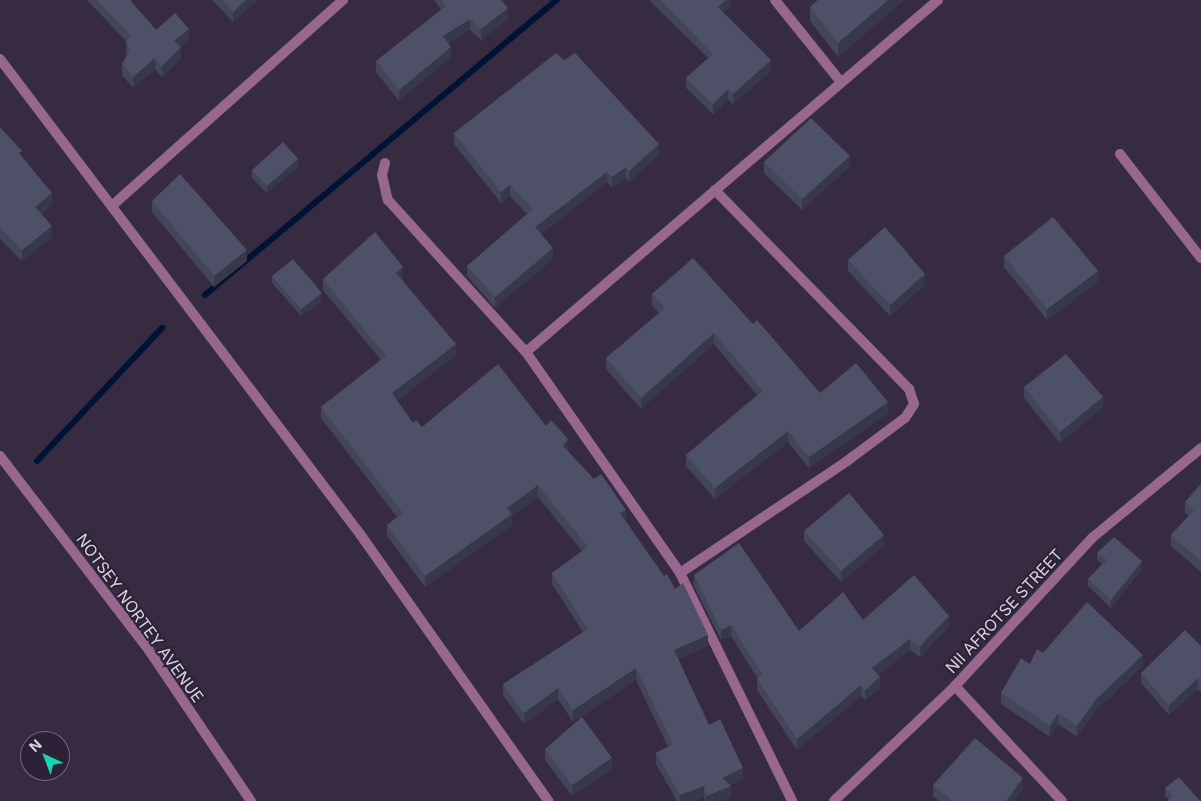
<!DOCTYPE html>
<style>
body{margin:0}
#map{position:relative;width:1201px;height:801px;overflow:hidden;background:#362b40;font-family:Inter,sans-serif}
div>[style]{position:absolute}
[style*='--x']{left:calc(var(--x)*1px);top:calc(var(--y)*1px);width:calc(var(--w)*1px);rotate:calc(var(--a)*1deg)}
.stream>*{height:6px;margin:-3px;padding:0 3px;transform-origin:3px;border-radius:3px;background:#001334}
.minor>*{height:10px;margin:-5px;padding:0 5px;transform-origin:5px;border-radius:5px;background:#97678f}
.wall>*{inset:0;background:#434559}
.shaded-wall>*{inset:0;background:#373849}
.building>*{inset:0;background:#4e5068}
span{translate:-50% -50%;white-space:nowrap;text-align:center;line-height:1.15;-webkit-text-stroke:4px #2c2136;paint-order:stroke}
.street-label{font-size:16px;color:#d9d3e0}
.north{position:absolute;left:20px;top:731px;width:50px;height:50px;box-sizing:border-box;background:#2c2136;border:1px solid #71687a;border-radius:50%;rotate:317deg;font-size:14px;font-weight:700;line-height:20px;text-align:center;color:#d9d3e0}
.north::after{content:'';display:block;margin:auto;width:18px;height:22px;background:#17d5b2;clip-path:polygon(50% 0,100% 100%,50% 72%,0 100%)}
</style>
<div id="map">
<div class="stream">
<div style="--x:205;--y:295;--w:459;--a:-40"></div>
<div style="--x:37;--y:461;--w:183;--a:-46.8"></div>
</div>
<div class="minor">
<div style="--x:775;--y:0;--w:105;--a:51.2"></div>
<div style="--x:0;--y:59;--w:596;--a:52.84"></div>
<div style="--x:360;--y:534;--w:327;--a:54.8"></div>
<div style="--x:1120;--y:154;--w:132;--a:52.1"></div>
<div style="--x:385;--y:163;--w:12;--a:104"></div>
<div style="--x:382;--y:175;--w:26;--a:77"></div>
<div style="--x:388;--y:200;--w:205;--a:47.8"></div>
<div style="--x:526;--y:352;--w:269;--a:55.1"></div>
<div style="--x:680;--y:573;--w:254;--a:63.8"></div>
<div style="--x:114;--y:204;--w:307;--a:-41.7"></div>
<div style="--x:526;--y:352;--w:542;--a:-40.51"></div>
<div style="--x:0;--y:456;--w:240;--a:52.5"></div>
<div style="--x:146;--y:646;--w:187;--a:55.9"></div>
<div style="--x:680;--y:573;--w:201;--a:-33.8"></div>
<div style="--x:847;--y:461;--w:72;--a:-36.6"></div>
<div style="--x:905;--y:418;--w:17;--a:-57"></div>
<div style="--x:914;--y:404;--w:16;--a:-108"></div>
<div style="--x:909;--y:389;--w:278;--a:-134.3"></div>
<div style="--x:955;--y:686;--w:157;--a:47.1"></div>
<div style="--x:834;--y:801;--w:167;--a:-43.5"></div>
<div style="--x:955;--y:686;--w:202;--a:-47.2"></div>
<div style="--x:1092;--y:538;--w:141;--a:-39.5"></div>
</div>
<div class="wall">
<div style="clip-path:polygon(87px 0,132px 0,131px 1px,156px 30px,189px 40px,180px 47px,181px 58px,162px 77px,155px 69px,133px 88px,122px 75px,122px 64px,127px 55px,126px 52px,126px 41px)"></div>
<div style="clip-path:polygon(212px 0,258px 0,233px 22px)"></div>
<div style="clip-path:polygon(434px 0,501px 0,508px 19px,481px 40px,470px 30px,449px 43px,451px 57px,399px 101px,376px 72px,376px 61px,441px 10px)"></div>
<div style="clip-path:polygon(649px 0,730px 0,730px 7px,723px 13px,771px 71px,733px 104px,728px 99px,713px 114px,686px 88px,686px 78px,708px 58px)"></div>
<div style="clip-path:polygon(818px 0,904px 0,838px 57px,810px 21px,810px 7px)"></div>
<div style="clip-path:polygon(0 127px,22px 157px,52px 204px,41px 214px,52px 237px,22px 261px,0 239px)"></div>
<div style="clip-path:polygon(454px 133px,659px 155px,629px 182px,626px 178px,612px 188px,607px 182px,541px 234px,553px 259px,495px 308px,467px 276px,467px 266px,527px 214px,510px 196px,501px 203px,454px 144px)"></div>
<div style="clip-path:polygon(764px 162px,850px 166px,802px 210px,764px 173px)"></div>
<div style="clip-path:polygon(298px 167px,267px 193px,252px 178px,252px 170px)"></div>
<div style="clip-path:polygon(152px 201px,247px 261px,214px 287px,152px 212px)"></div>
<div style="clip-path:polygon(1004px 256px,1098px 282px,1047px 320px,1004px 267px)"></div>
<div style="clip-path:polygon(848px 260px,925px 285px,890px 316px,848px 271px)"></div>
<div style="clip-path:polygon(272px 276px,322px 301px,301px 316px,272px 283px)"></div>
<div style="clip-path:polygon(403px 278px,402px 279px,456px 355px,397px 401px,413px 423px,422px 427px,546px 426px,568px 451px,626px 521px,708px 646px,678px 659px,709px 725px,743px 779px,730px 785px,731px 797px,721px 801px,705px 801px,704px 797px,695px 801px,677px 801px,656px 764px,656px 753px,668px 747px,636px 680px,573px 722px,558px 699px,524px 724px,503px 695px,503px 684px,583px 632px,552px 584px,552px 573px,582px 551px,538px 497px,512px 516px,512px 525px,425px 587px,387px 536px,387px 525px,397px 517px,321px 418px,321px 407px,381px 360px,323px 290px,323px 279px)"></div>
<div style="clip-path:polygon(652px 294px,753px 324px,820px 393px,888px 413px,809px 468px,788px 442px,715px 499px,686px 466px,686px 455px,757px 395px,714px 344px,641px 409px,606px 369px,606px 358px,659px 313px,652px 305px)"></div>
<div style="clip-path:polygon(1024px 387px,1103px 408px,1060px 443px,1024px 398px)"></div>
<div style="clip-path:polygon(1201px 484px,1201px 572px,1171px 546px,1171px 535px,1189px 516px,1185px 513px,1185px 502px)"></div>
<div style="clip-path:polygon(804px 531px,884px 546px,841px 582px,804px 541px)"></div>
<div style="clip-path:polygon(1097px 553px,1142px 569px,1111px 608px,1088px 586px,1088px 579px,1102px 564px,1097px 560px)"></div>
<div style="clip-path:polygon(694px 575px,799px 631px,863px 620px,949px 627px,920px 657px,910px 650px,878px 675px,880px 688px,865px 700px,861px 696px,797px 750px,757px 690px,757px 679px,758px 679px,731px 636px,721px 640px,694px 586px)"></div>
<div style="clip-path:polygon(1201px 646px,1201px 693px,1198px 689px,1169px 715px,1141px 683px,1141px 673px)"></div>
<div style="clip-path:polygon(1043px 653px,1143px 666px,1096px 710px,1077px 737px,1058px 724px,1050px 737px,1001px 704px,1001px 693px,1030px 664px)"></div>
<div style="clip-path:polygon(545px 749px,612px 769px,572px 796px,545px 760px)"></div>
<div style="clip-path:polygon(933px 785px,1023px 789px,1014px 801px,939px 801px,933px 796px)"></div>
<div style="clip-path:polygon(1165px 788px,1200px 801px,1169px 799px,1165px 796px)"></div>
</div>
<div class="shaded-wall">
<div style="clip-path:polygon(246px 0,258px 0,233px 22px,233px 12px)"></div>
<div style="clip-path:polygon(726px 0,730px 0,730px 7px,718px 18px,718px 7px)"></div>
<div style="clip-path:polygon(888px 0,904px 0,838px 57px,838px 43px)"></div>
<div style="clip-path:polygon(508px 8px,508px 19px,481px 40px,481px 29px)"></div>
<div style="clip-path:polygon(470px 19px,470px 30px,443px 47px,443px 36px)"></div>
<div style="clip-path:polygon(189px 29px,189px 40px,174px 52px,174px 41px)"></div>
<div style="clip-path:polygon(181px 47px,181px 58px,162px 77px,162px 66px)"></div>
<div style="clip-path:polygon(451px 47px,451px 57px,399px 101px,399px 90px)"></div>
<div style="clip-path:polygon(155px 58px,155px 69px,133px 88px,133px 77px)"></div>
<div style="clip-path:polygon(771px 60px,771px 71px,733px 104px,733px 94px)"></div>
<div style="clip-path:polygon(728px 89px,728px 99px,713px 114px,713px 104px)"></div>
<div style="clip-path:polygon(659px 144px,659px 155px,629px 182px,629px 171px)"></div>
<div style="clip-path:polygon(850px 156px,850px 166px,802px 210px,802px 199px)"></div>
<div style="clip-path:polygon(298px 159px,298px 167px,267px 193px,267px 186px)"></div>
<div style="clip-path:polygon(626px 167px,626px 178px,612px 188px,612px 177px)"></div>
<div style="clip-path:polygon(607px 172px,607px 182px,535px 238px,535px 227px)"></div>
<div style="clip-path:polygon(510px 185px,510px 196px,501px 203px,501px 192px)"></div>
<div style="clip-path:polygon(52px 193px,52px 204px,35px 218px,35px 207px)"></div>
<div style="clip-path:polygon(52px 226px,52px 237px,22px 261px,22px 250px)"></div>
<div style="clip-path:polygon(553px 248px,553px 259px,495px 308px,495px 297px)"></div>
<div style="clip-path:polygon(247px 250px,247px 261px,214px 287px,214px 276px)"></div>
<div style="clip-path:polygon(403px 267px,403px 278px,396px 284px,396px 273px)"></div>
<div style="clip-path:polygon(1098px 271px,1098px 282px,1047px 320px,1047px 309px)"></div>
<div style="clip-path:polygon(925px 274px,925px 285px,890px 316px,890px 305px)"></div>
<div style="clip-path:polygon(322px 293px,322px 301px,301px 316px,301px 309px)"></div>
<div style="clip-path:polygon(714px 333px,714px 344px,641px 409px,641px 398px)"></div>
<div style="clip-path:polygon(456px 344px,456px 355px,392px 405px,392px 393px)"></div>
<div style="clip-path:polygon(1103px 397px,1103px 408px,1060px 443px,1060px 432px)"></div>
<div style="clip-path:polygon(888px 402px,888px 413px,809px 468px,809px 457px)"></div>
<div style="clip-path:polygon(788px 431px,788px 442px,715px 499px,715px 488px)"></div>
<div style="clip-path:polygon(568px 439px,568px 451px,563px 446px)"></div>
<div style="clip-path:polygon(538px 485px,538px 497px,512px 516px,512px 525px,425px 587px,425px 576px,507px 508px)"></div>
<div style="clip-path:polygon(626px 510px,626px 521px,620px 513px)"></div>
<div style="clip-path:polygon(884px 535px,884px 546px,841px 582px,841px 571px)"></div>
<div style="clip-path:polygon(1142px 561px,1142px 569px,1111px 608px,1111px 600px)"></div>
<div style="clip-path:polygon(949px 616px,949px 627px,920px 657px,920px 646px)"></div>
<div style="clip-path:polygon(731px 625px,731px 636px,721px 640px,721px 630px)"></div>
<div style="clip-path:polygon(708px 635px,708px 646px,674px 661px,674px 650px)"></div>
<div style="clip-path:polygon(910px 639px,910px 650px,872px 679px,872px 668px)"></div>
<div style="clip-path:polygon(1143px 655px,1143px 666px,1096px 710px,1077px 737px,1077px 726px,1096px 699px)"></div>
<div style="clip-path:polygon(636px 668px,636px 680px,573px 722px,573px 710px)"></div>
<div style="clip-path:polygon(880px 677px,880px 688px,865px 700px,865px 690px)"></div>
<div style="clip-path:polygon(1198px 678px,1198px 689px,1169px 715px,1169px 705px)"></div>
<div style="clip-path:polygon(861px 685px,861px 696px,797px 750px,797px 739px)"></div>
<div style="clip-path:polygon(558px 688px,558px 699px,524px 724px,524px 713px)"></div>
<div style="clip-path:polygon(1058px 713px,1058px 724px,1050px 737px,1050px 726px)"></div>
<div style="clip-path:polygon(612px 758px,612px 769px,572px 796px,572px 785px)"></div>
<div style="clip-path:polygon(743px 768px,743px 779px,722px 789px,722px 778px)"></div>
<div style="clip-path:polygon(1023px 778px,1023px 789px,1014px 801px,1006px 801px)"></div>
<div style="clip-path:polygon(704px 786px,704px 797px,695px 801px,680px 801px,680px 795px)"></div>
<div style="clip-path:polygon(731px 786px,731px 797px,721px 801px,706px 801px,706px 796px)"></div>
</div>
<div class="building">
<div style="clip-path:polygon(97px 0,130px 0,156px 30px,175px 13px,189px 29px,174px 41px,181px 47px,162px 66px,155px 58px,133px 77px,122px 64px,130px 51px,126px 41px,131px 36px)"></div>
<div style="clip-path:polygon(222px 0,246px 0,233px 12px)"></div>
<div style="clip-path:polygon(441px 0,501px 0,508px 8px,481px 29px,470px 19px,443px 36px,451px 47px,399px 90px,376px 61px,446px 6px)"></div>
<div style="clip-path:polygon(660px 0,726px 0,718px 7px,771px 60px,733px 94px,728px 89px,713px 104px,686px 78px,713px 54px)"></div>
<div style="clip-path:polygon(818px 0,888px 0,838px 43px,810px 7px)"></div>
<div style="clip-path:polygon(556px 53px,564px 60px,575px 53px,659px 144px,629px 171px,626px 167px,612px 177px,607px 172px,535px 227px,553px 248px,495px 297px,467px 266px,533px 209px,510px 185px,501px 192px,454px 133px)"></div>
<div style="clip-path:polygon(811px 118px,850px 156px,802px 199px,764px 162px)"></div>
<div style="clip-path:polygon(0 127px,22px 151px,19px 153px,52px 193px,35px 207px,52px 226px,22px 250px,0 228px)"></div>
<div style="clip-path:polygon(283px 142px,298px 159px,267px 186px,252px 170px)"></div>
<div style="clip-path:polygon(180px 174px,247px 250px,214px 276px,152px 201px)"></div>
<div style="clip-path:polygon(1053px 217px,1098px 271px,1047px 309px,1004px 256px)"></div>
<div style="clip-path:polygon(885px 227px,925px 274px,890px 305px,848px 260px)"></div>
<div style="clip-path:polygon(375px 232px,403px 267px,396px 273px,456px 344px,392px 393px,413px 423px,416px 420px,422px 427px,498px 364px,546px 426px,551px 420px,568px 439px,563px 446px,594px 479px,601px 474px,626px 510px,620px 513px,664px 576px,667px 574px,675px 589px,683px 583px,708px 635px,674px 650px,709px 725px,720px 719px,743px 768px,722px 778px,731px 786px,706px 796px,704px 786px,680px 795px,656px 753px,673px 744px,636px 668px,573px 710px,558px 688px,524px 713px,503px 684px,588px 629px,552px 573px,588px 547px,538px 485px,507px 508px,512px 514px,425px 576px,387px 525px,403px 513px,321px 407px,386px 356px,323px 279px)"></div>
<div style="clip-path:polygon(693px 258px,753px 324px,757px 320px,820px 393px,856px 363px,888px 402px,809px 457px,788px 431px,715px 488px,686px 455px,763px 391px,714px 333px,641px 398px,606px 358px,665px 308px,652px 294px)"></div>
<div style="clip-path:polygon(293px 259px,322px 293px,301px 309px,272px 276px)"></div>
<div style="clip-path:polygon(1066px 354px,1103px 397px,1060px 432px,1024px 387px)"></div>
<div style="clip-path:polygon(1201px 484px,1201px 561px,1171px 535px,1194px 510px,1185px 502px)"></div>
<div style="clip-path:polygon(849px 493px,884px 535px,841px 571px,804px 531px)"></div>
<div style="clip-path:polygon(1114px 537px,1142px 561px,1111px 600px,1088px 579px,1107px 560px,1097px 553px)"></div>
<div style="clip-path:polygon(739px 543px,799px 631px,843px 592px,863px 620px,914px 575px,949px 616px,920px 646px,910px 639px,872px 668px,880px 677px,865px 690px,861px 685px,797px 739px,757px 679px,763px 675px,731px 625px,721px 630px,694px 575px)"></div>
<div style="clip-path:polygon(1087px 602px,1143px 655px,1096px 699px,1077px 726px,1058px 713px,1050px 726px,1001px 693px,1021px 658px,1030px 664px,1037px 649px,1043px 653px)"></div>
<div style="clip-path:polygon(1185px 630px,1201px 646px,1201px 682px,1198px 678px,1169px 705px,1141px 673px)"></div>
<div style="clip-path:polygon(582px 717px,612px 758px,572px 785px,545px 749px)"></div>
<div style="clip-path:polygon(975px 738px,1023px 778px,1006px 801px,953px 801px,933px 785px)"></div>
<div style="clip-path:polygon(1179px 777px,1200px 801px,1167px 801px,1173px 795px,1165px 788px)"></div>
</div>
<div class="street-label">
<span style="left:1004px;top:611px;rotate:-47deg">NII AFROTSE STREET</span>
<span style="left:140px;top:618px;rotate:54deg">NOTSEY NORTEY AVENUE</span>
</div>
<div class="north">N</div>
</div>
